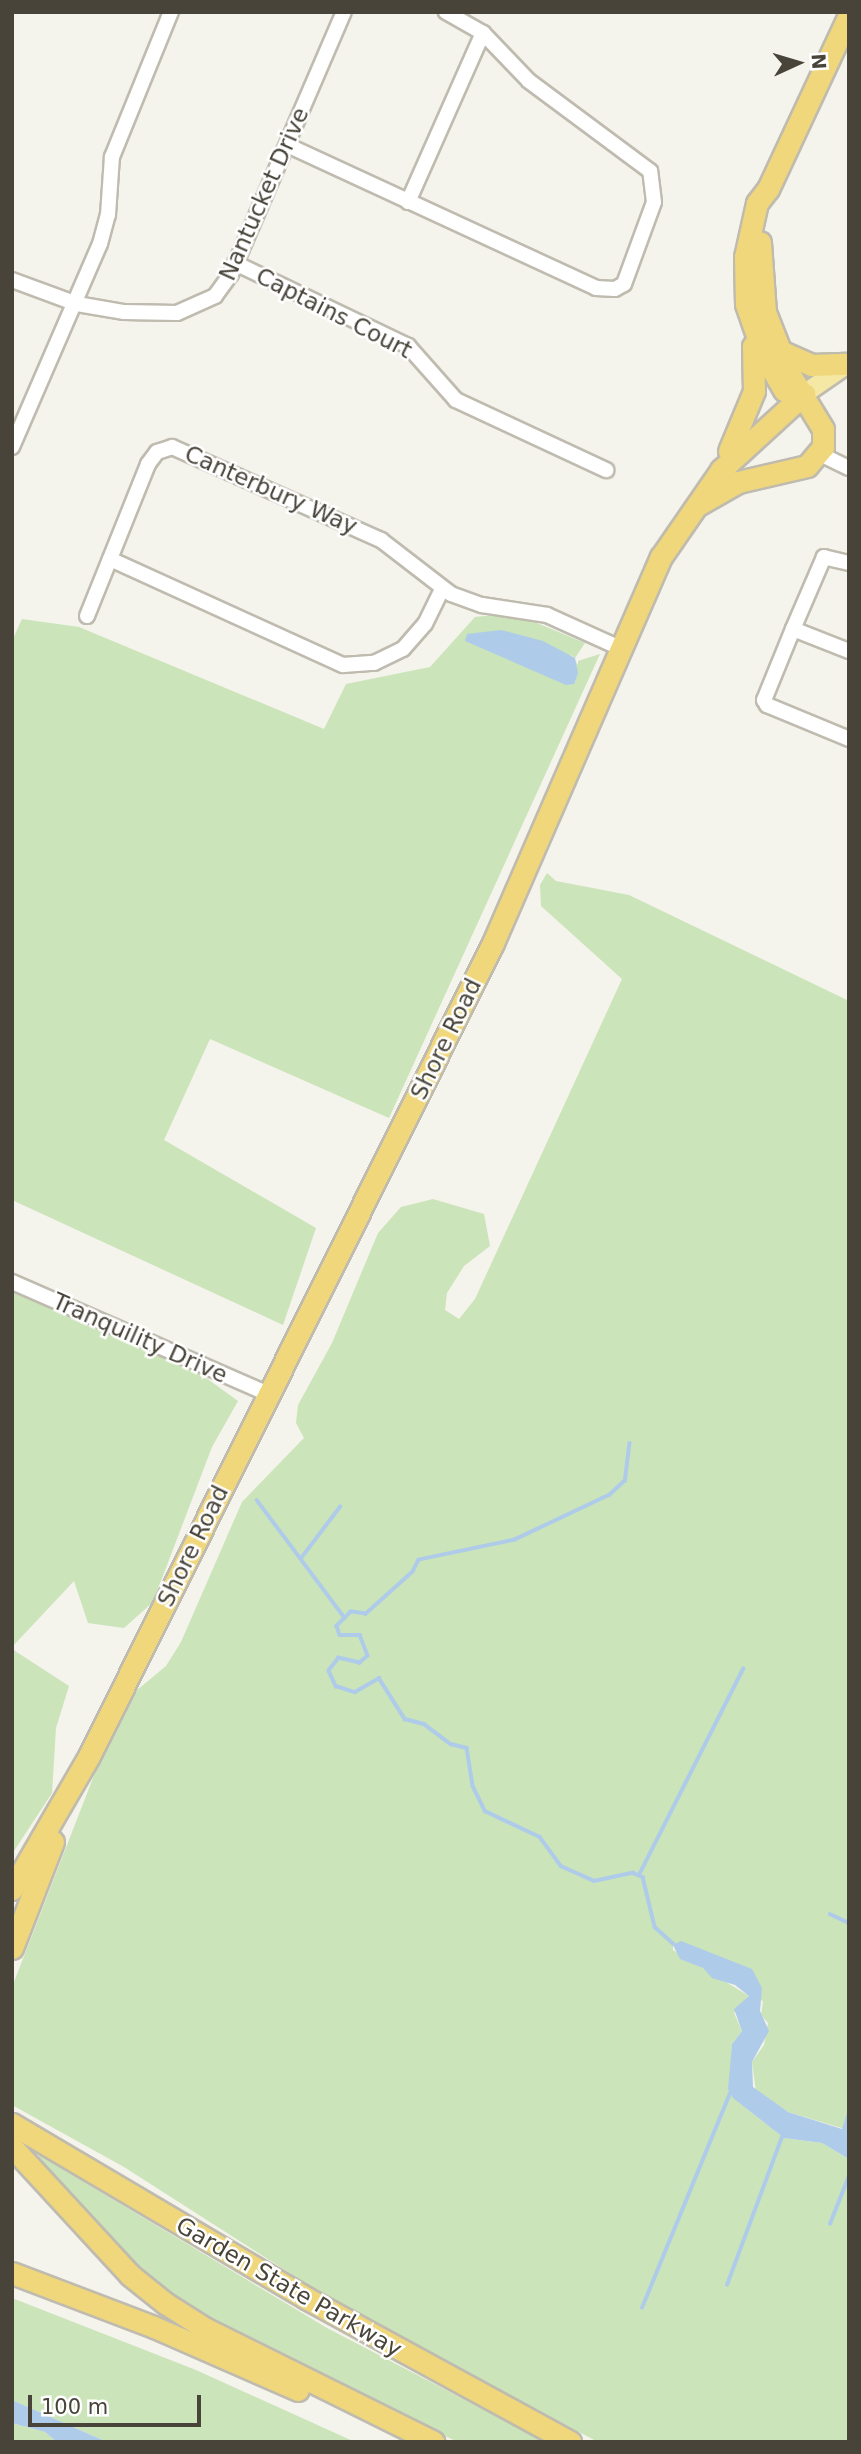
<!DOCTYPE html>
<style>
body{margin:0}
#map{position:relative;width:861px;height:2454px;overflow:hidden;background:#f4f3ec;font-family:"DejaVu Sans",sans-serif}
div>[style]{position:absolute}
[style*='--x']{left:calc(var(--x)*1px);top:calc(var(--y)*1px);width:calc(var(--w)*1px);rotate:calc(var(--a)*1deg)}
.green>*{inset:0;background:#cbe4b9}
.water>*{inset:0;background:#afcbea}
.stream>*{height:3.5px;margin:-1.75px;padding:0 1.75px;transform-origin:1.75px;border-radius:1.75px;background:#afcbea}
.roads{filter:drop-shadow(2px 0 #bfbbaf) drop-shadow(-2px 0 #bfbbaf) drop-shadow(0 2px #bfbbaf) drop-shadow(0 -2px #bfbbaf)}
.minor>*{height:14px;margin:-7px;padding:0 7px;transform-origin:7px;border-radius:7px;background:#fff}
.major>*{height:18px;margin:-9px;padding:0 9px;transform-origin:9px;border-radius:9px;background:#f5e8a4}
.highway>*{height:21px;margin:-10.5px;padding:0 10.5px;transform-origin:10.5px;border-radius:10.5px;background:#f0d77b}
span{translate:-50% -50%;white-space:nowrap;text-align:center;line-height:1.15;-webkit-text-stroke:5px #fff;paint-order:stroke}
.street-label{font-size:23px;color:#48443a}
.frame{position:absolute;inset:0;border:14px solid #48443a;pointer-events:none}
.north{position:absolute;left:763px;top:28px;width:70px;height:70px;-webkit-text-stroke:5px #fff;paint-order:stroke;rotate:86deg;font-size:19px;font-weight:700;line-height:28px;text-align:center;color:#48443a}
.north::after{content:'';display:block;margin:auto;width:24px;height:32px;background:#48443a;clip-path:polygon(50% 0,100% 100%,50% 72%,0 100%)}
.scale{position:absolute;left:28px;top:2395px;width:173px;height:32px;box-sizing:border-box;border:4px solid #48443a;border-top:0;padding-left:9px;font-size:21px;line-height:24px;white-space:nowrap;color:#48443a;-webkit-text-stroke:5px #fff;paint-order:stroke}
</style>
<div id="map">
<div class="green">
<div style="clip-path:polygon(494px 615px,537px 623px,585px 643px,575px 658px,570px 654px,578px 665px,578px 661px,600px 654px,389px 1118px,210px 1039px,164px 1140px,316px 1228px,283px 1325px,12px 1200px,12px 641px,22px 619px,79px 627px,324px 729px,346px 684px,430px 667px,475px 617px)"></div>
<div style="clip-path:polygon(547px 873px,556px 881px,629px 895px,849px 1001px,849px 2107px,845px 2129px,788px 2112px,756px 2092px,752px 2062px,764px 2045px,768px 2023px,761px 2015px,763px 2002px,731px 1961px,673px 1945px,673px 1950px,749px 1996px,734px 2013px,742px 2031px,732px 2044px,731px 2060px,741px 2104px,784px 2138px,822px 2143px,849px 2159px,849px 2442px,598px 2442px,346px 2309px,124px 2167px,12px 2105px,12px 1987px,105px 1747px,130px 1696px,166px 1666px,181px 1642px,242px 1502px,304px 1438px,296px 1423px,298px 1405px,332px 1343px,378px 1233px,401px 1207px,433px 1199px,484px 1214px,490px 1246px,464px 1266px,447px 1293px,445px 1310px,459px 1319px,475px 1299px,622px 979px,541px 906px,540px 885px)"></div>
<div style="clip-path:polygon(12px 1292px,202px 1375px,238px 1401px,212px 1447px,153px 1602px,124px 1628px,88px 1623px,74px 1581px,12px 1647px)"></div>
<div style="clip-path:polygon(12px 1649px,69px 1686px,56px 1728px,52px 1793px,12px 1854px)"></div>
<div style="clip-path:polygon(39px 2155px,327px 2328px,546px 2442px,458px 2442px,333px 2384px,201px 2312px,148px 2278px,37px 2159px)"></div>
<div style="clip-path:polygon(12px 2298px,196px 2370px,355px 2442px,107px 2442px,12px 2400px)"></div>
<div style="clip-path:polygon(12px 2423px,45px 2432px,57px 2442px,12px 2442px)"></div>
</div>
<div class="water">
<div style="clip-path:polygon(501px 630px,543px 641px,575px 658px,578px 673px,574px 684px,566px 685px,465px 641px,467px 634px)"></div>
<div style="clip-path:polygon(681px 1941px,752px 1969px,762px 1988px,760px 2011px,769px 2031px,752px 2062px,753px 2087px,788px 2112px,842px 2129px,849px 2107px,849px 2159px,822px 2143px,784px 2138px,733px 2098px,728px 2089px,732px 2044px,742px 2031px,734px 2009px,749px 1996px,735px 1985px,712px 1978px,703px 1968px,680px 1959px,673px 1945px)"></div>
<div style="clip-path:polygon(12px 2400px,107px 2442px,57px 2442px,45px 2432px,12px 2423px)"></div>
</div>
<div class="stream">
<div style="--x:630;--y:1443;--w:38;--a:97"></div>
<div style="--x:625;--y:1481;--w:21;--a:137"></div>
<div style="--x:610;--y:1495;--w:105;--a:154.7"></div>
<div style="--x:515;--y:1540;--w:98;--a:168.2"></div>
<div style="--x:419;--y:1560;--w:13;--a:117"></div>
<div style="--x:413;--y:1572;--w:63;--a:138.2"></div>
<div style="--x:366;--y:1614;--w:15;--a:-172"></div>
<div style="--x:351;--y:1612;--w:20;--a:135"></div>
<div style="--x:337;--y:1626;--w:9;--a:72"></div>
<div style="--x:340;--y:1635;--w:20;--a:0"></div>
<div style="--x:360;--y:1635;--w:22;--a:69"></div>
<div style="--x:368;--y:1656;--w:11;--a:139"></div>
<div style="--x:360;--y:1663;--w:22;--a:-167"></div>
<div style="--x:339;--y:1658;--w:16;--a:128"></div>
<div style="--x:329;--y:1671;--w:17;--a:65"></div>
<div style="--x:336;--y:1686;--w:20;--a:18"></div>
<div style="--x:355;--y:1692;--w:28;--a:-30"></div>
<div style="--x:379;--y:1678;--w:49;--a:57.6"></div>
<div style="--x:405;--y:1719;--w:20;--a:15"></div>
<div style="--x:424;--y:1724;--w:34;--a:37"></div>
<div style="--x:451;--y:1744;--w:16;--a:14"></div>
<div style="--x:467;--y:1748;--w:38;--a:81"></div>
<div style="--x:473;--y:1786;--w:28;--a:64"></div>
<div style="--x:485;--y:1811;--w:61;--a:25.3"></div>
<div style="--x:540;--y:1837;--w:36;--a:54"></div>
<div style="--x:561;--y:1866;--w:36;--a:24"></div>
<div style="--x:594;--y:1881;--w:40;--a:-12"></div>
<div style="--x:633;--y:1873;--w:11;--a:22"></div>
<div style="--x:643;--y:1877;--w:51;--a:76.5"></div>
<div style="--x:655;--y:1927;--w:25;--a:42"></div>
<div style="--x:257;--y:1500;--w:147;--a:53.3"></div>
<div style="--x:302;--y:1557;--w:63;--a:-52.8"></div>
<div style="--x:639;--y:1875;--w:231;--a:-63.2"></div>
<div style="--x:830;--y:1914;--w:21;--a:25"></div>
<div style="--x:830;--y:2224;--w:52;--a:-68.4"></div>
<div style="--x:727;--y:2285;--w:158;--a:-69.6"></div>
<div style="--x:642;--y:2308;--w:232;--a:-67.7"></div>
</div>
<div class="roads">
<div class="minor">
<div style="--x:287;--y:145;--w:340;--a:24.8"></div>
<div style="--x:596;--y:288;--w:19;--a:3"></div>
<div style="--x:615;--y:289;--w:10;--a:-29"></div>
<div style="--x:624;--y:284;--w:87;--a:-69.9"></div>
<div style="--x:654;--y:202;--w:31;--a:-97"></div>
<div style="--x:650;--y:171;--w:151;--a:-143.4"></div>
<div style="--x:529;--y:81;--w:66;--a:-133.8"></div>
<div style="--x:483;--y:33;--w:43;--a:-150.4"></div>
<div style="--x:408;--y:202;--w:185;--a:-66.1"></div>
<div style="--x:235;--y:263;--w:192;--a:25.6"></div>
<div style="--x:408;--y:346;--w:72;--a:48.4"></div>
<div style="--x:456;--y:400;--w:166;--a:25"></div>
<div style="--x:12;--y:280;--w:69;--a:20.3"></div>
<div style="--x:77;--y:304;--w:48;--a:9.7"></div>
<div style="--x:124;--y:312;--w:53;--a:1.1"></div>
<div style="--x:177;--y:313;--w:42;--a:-24.1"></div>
<div style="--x:215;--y:296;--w:27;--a:-54"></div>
<div style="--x:231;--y:274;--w:285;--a:-66.7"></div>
<div style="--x:12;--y:447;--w:221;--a:-66.6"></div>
<div style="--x:100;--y:244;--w:30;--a:-75"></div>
<div style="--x:108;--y:215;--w:58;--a:-86.1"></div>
<div style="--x:112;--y:157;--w:157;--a:-67.9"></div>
<div style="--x:820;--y:454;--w:32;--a:26"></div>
<div style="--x:110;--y:559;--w:256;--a:24.5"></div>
<div style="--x:343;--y:665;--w:31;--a:-4"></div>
<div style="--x:374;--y:663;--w:32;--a:-26"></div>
<div style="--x:403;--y:649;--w:33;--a:-49"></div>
<div style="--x:425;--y:624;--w:39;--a:-64"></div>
<div style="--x:849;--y:563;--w:26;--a:-167"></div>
<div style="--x:824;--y:557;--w:78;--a:113.3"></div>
<div style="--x:793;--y:629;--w:60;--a:21.4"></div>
<div style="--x:87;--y:616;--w:164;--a:-68.1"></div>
<div style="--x:148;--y:464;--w:15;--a:-53"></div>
<div style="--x:157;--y:452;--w:16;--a:-18"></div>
<div style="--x:172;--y:447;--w:229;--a:24"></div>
<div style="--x:381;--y:540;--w:88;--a:37.6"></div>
<div style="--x:451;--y:594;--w:33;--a:20"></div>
<div style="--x:482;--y:605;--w:66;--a:8.7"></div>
<div style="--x:547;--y:615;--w:80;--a:24.3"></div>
<div style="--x:793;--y:629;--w:77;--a:112.2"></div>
<div style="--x:764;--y:700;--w:6;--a:59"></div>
<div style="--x:767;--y:705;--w:89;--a:22.5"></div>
<div style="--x:12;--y:1282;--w:279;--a:23.6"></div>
</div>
<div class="major">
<div style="--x:804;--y:394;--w:55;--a:-34.6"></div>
</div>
<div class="highway">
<div style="--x:778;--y:350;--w:36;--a:24"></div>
<div style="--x:811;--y:365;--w:35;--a:-2"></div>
<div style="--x:804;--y:394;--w:20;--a:-169"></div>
<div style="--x:784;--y:390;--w:39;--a:-120"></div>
<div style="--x:764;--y:356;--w:55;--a:-109.1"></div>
<div style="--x:746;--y:304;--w:47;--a:-91.2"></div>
<div style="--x:745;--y:257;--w:55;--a:-77.5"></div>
<div style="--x:757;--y:203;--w:18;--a:-52"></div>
<div style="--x:768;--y:189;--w:192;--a:-65"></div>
<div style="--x:729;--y:451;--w:65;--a:-67.4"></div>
<div style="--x:754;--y:391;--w:45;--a:-91.3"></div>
<div style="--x:698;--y:505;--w:46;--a:-29.9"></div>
<div style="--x:738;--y:482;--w:71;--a:-13.1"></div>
<div style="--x:807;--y:466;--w:25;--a:-50"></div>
<div style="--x:823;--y:447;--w:18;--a:-90"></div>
<div style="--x:823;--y:429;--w:66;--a:-121.3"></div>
<div style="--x:789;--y:373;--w:66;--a:-111.5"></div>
<div style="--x:765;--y:312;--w:70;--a:-94.1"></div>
<div style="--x:12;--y:1889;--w:154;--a:-59.9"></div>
<div style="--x:89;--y:1756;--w:908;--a:-63.58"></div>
<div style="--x:493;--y:943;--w:421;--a:-66.5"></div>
<div style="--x:661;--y:557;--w:106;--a:-55.4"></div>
<div style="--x:721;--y:470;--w:113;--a:-42.5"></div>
<div style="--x:12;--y:1948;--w:114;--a:-68.9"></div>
<div style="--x:12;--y:2124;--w:342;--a:30.6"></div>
<div style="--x:306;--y:2298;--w:301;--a:28.6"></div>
<div style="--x:12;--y:2147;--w:174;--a:47.3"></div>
<div style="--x:130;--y:2275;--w:45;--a:38.7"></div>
<div style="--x:165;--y:2303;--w:49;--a:32.4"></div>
<div style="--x:206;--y:2329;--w:254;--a:26.4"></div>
<div style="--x:12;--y:2273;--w:152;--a:20.8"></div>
<div style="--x:154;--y:2327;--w:157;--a:23.6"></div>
</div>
</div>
<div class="street-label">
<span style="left:264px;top:194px;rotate:-66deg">Nantucket Drive</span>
<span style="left:334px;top:313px;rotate:27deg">Captains Court</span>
<span style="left:271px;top:490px;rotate:24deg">Canterbury Way</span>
<span style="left:446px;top:1039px;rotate:-64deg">Shore Road</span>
<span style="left:140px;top:1338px;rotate:24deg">Tranquility Drive</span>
<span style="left:193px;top:1546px;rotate:-64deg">Shore Road</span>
<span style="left:289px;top:2287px;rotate:30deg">Garden State Parkway</span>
</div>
<div class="frame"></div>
<div class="north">N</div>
<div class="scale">100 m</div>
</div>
